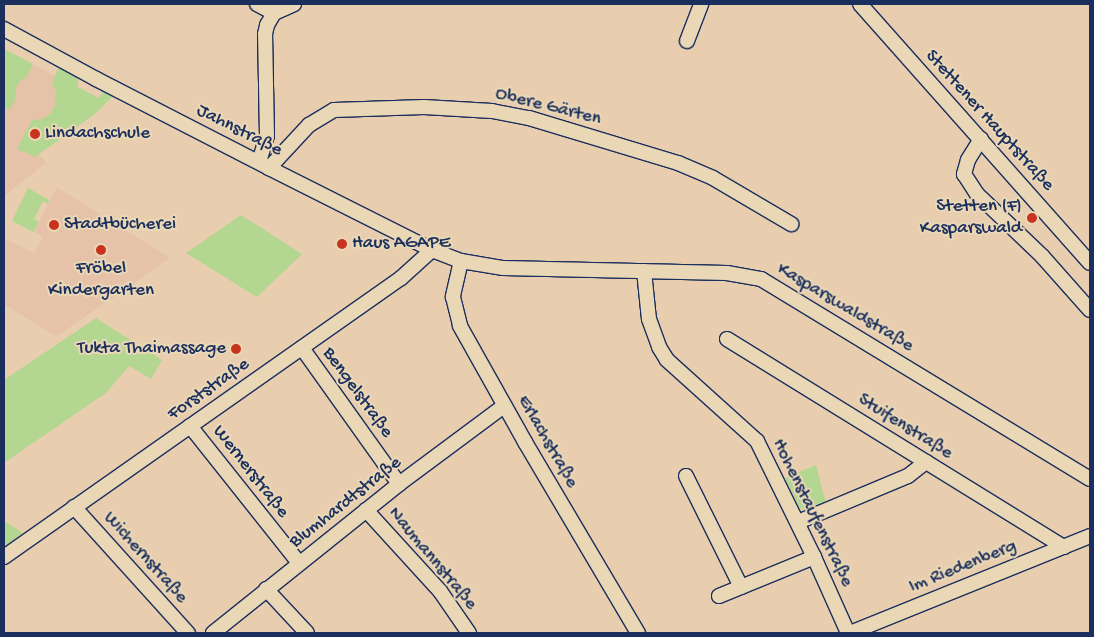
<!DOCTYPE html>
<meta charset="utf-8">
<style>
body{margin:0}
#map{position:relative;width:1094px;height:637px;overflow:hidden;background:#e8ceaf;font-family:"Gochi Hand",sans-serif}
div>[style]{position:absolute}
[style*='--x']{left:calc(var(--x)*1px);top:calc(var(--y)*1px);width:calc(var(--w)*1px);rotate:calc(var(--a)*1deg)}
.built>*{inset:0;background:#e6c3a8}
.green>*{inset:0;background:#b3d690}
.roads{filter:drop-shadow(1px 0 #1b2f5e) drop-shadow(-1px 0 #1b2f5e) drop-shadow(0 1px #1b2f5e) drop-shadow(0 -1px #1b2f5e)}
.minor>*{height:14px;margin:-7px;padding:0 7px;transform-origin:7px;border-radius:7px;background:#ead7b5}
.dots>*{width:14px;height:14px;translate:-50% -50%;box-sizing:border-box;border:2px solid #ead7b5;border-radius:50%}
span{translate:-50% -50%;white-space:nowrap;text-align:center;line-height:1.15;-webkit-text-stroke:4px #ead7b5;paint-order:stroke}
.street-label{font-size:19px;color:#1b2f5e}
.poi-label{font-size:19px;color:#1b2f5e}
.left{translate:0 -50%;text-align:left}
.right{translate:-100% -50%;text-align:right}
.frame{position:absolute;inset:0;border:5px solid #1b2f5e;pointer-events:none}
</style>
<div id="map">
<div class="built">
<div style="clip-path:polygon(4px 49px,104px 102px,39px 154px,46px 163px,4px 196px)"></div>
<div style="clip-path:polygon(57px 187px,170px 258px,56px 337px,4px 304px,4px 238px,34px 253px,43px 237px,34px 232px)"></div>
</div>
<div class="green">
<div style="clip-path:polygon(4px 49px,33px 64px,27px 77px,20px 81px,16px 88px,15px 100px,10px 110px,4px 107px)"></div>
<div style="clip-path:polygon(58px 68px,78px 77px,78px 87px,99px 98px,103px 91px,113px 96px,95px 114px,35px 157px,17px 149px,32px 120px,42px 119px,50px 114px,55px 106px,56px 90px,52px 84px)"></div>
<div style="clip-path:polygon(28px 188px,49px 200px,48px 204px,43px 201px,34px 219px,39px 222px,33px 232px,12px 221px)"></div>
<div style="clip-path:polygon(241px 215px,302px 254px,257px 297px,186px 253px)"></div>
<div style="clip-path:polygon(96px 318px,162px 360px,151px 379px,129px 366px,107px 392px,4px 463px,4px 380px)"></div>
<div style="clip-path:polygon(816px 465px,826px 504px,804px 510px,800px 508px,785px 478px)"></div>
<div style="clip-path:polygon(4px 521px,23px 533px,4px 546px)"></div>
</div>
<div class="roads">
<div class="minor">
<div style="--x:257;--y:4;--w:19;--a:28"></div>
<div style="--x:860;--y:4;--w:346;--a:48.4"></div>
<div style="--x:4;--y:29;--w:105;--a:28.5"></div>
<div style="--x:96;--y:79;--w:195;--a:27.2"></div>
<div style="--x:269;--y:168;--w:182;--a:26.7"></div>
<div style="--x:432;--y:250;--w:31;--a:21"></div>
<div style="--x:461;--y:261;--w:43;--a:9.5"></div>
<div style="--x:503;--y:268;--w:224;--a:1.3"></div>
<div style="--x:727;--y:273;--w:35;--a:10"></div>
<div style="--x:761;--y:279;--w:385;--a:31.3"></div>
<div style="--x:687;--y:41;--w:40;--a:-69"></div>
<div style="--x:981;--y:139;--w:25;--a:122"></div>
<div style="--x:968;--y:160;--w:15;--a:106"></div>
<div style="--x:964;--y:174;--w:24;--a:57"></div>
<div style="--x:977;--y:194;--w:90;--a:43.6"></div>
<div style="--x:1042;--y:256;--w:72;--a:48.4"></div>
<div style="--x:259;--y:162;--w:27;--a:-73"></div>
<div style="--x:267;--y:136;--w:102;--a:-91.1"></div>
<div style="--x:265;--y:34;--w:9;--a:-77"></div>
<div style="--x:267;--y:25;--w:14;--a:-60"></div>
<div style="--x:274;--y:13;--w:22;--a:-24"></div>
<div style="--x:269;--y:168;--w:59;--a:-47.1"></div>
<div style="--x:309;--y:125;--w:29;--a:-31"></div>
<div style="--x:334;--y:110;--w:90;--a:-1.9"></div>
<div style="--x:424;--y:107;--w:68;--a:3.4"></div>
<div style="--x:492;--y:111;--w:38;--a:11"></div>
<div style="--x:529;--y:118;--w:156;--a:16.8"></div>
<div style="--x:678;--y:163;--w:38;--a:23"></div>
<div style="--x:713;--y:178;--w:91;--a:30.5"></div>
<div style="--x:461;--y:261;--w:37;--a:103"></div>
<div style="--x:453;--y:297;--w:30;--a:76"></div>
<div style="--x:460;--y:326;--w:133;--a:60.7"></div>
<div style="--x:525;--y:442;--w:222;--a:59.4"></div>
<div style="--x:644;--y:271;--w:48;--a:84.1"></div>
<div style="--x:649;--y:319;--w:30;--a:70"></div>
<div style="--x:659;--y:347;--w:15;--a:58"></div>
<div style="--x:667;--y:360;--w:121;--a:42"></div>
<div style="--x:757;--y:441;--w:129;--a:63.8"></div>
<div style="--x:814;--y:557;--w:83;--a:65.9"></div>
<div style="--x:727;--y:339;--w:396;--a:31.7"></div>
<div style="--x:302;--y:348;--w:167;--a:54.5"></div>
<div style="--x:190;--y:426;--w:175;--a:51.5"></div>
<div style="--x:686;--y:476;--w:124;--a:63.6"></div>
<div style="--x:74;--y:507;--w:170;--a:47.9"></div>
<div style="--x:366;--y:510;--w:110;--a:47.6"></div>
<div style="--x:440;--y:591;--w:51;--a:55.4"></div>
<div style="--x:798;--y:522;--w:119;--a:-22.7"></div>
<div style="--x:908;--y:476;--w:23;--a:-38"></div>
<div style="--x:4;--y:557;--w:485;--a:-35.1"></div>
<div style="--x:401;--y:278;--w:42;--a:-42.1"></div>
<div style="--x:266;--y:589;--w:60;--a:47"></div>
<div style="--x:719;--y:596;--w:103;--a:-22.3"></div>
<div style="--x:213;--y:633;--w:238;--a:-38.7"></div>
<div style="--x:399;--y:484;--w:131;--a:-36.6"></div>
<div style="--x:850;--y:633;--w:259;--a:-22"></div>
</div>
</div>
<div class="dots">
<div style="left:35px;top:134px;background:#c8321e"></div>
<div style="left:1032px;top:218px;background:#c8321e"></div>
<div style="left:54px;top:225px;background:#c8321e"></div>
<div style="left:342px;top:244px;background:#c8321e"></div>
<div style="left:101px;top:250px;background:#c8321e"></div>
<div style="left:236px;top:349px;background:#c8321e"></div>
</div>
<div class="street-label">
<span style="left:548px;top:107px;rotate:14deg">Obere Gärten</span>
<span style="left:989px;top:121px;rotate:48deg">Stettener Hauptstraße</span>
<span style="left:239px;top:131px;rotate:27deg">Jahnstraße</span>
<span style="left:845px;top:308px;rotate:31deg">Kasparswaldstraße</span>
<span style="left:209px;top:390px;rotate:-35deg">Forststraße</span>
<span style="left:357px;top:393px;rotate:54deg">Bengelstraße</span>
<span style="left:905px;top:427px;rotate:32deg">Stuifenstraße</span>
<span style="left:547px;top:442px;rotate:60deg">Erlachstraße</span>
<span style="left:250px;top:472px;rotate:52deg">Wernerstraße</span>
<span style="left:346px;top:503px;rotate:-38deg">Blumhardtstraße</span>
<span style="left:812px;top:513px;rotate:64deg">Hohenstaufenstraße</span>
<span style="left:145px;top:558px;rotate:48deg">Wichernstraße</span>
<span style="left:432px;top:559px;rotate:50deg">Naumannstraße</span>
<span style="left:963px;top:567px;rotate:-22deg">Im Riedenberg</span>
</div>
<div class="poi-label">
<span class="left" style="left:45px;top:134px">Lindachschule</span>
<span class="right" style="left:1022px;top:218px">Stetten (F)<br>Kasparswald</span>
<span class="left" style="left:64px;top:225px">Stadtbücherei</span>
<span class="left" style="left:352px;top:244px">Haus AGAPE</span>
<span style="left:101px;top:280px">Fröbel<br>Kindergarten</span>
<span class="right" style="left:226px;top:349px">Tukta Thaimassage</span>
</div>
<div class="frame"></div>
</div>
